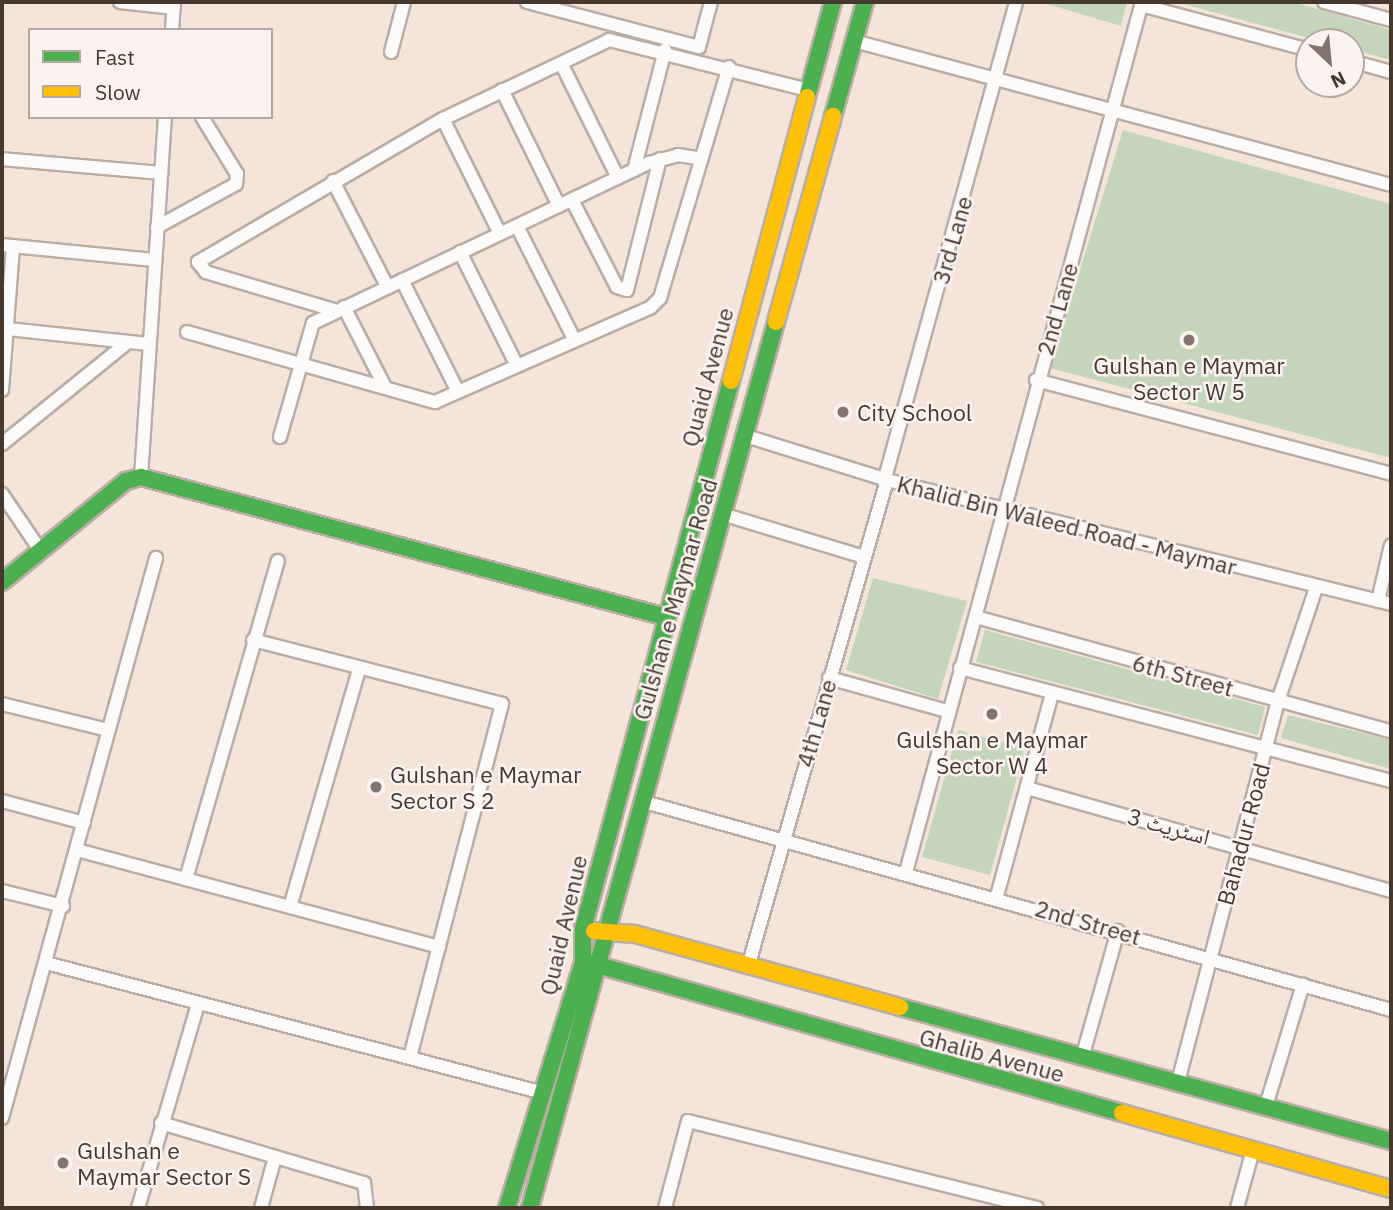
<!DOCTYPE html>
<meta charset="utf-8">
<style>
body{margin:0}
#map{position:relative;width:1393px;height:1210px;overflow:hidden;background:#f4e4da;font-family:"IBM Plex Sans","Noto Naskh Arabic",sans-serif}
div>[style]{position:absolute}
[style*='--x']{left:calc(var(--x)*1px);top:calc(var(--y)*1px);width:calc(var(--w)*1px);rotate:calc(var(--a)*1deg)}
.green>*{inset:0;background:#c4d5bc}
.roads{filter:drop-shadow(2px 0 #baada5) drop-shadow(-2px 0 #baada5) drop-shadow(0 2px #baada5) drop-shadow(0 -2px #baada5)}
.street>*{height:12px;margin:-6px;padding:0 6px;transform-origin:6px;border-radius:6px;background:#fdfbf9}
.fast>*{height:16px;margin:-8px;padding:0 8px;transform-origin:8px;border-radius:8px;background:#4caf50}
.slow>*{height:16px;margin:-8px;padding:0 8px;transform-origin:8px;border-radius:8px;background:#ffc107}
.dots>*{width:19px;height:19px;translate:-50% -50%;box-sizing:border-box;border:4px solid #fbf3ef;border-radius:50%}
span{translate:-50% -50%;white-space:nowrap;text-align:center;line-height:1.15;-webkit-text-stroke:5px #fbf3ef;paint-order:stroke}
.street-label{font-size:23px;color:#46372f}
.poi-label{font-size:23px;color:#46372f}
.left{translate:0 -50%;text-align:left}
.frame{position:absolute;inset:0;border:4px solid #46372f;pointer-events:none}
.legend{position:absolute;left:28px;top:28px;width:245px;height:91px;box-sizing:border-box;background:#fbf3ef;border:2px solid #b3a8a2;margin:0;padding:9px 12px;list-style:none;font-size:21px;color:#46372f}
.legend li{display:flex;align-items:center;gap:14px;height:35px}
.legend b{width:35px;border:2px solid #b3a8a2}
.north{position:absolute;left:1295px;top:28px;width:70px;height:70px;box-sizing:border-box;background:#fbf3ef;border:2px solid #b3a8a2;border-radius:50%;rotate:154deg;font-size:19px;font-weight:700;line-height:28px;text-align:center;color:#46372f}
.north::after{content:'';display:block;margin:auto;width:24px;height:32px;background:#83746b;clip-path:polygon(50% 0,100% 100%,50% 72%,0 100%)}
</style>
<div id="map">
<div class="green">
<div style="clip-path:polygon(1040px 2px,1127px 2px,1121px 26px)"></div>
<div style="clip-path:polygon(1176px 2px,1293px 2px,1391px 30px,1391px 60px,1351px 49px,1351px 42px,1324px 42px)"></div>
<div style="clip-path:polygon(1123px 130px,1391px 204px,1391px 458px,1050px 368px)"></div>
<div style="clip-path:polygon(873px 578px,967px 601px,938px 699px,846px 670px)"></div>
<div style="clip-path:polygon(985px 630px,1265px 707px,1258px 735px,976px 662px)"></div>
<div style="clip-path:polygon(1288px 715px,1391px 740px,1391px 769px,1281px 738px)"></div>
<div style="clip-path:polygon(958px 730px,1025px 748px,990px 875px,922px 857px)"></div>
</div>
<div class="roads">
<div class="street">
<div style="--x:120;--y:2;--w:54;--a:6.3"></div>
<div style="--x:527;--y:2;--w:178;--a:14.7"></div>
<div style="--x:699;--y:47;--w:47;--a:-75.1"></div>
<div style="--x:1324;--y:2;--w:69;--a:15"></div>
<div style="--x:1141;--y:5;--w:174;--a:15"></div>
<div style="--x:172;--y:30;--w:28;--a:-86"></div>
<div style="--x:854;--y:41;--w:556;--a:15.01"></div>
<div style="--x:391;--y:52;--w:52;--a:-75.4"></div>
<div style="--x:1351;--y:61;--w:41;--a:15.4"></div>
<div style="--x:561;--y:63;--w:128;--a:63.6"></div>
<div style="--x:502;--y:90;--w:129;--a:63.8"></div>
<div style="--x:443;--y:119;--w:128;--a:63.6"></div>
<div style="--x:2;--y:159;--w:160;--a:5"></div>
<div style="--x:634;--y:170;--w:124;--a:-75.5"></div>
<div style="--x:333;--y:181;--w:118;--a:62.8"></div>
<div style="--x:572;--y:200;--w:98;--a:62.7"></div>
<div style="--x:617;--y:287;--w:10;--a:17"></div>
<div style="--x:627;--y:290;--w:135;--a:-75.9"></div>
<div style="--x:517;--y:226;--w:127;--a:63.2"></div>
<div style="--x:157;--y:227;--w:90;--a:-28.6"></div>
<div style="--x:236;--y:184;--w:10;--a:-84"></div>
<div style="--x:237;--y:174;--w:67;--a:-121.6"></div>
<div style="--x:2;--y:245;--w:153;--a:5.6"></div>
<div style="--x:460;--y:252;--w:127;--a:63.4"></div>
<div style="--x:402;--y:280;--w:125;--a:63.4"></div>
<div style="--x:344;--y:307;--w:88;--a:62.9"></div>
<div style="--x:334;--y:310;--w:134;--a:-163.5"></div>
<div style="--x:206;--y:272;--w:13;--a:-129"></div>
<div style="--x:198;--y:262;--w:284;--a:-30.3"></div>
<div style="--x:443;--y:119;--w:184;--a:-25.4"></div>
<div style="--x:609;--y:40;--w:205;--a:14.1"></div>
<div style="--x:8;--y:329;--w:141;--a:6.1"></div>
<div style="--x:187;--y:332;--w:258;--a:15.8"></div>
<div style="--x:435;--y:402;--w:236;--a:-23.7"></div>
<div style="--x:651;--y:307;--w:13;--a:-45"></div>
<div style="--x:660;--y:298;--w:241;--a:-73.4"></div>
<div style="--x:1036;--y:380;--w:367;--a:14.8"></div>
<div style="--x:2;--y:390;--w:144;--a:-85.6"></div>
<div style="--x:746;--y:436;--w:148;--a:17.3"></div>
<div style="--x:887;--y:480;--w:519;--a:13.82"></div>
<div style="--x:280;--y:437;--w:119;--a:-73.9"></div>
<div style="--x:313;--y:323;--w:372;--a:-25.5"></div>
<div style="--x:649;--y:163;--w:30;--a:-15"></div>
<div style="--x:678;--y:155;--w:20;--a:9"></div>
<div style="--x:2;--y:444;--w:162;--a:-39"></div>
<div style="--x:141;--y:477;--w:361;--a:-86.2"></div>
<div style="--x:885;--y:478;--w:494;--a:-74.6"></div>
<div style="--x:2;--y:494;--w:68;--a:55.8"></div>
<div style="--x:722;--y:514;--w:145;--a:16.8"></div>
<div style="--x:1378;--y:601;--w:57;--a:-76.9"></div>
<div style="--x:976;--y:617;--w:430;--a:15.4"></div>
<div style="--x:253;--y:640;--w:257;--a:14.4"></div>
<div style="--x:502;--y:704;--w:365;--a:104.6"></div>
<div style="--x:960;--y:668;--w:446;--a:14.7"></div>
<div style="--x:829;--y:678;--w:123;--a:15.6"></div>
<div style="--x:2;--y:704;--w:109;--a:13.8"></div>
<div style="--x:1027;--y:788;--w:378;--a:15.8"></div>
<div style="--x:2;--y:801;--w:85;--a:15"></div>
<div style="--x:641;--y:801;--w:779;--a:15.57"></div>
<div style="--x:77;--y:850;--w:375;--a:15"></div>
<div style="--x:906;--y:872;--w:901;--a:-74.82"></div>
<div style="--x:186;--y:879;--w:331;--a:-73.9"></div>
<div style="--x:2;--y:891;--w:63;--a:13.8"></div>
<div style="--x:997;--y:896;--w:210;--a:-74.8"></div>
<div style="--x:290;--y:907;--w:248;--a:-73.8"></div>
<div style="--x:46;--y:963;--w:511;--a:14.64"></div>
<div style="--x:748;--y:967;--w:506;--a:-74.07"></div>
<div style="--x:1082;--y:1058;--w:132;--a:-74.2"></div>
<div style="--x:1178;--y:1082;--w:394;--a:-75.3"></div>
<div style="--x:1278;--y:701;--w:119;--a:-71.4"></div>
<div style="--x:1266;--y:1106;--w:127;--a:-73.1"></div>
<div style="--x:2;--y:1118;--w:581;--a:-74.62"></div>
<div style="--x:161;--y:1123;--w:212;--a:16.5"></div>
<div style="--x:364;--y:1183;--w:25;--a:83"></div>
<div style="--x:138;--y:1208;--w:213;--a:-73.6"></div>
<div style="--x:261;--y:1208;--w:53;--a:-74.6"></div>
<div style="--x:665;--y:1208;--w:90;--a:-75.2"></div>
<div style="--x:688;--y:1121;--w:360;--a:14"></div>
<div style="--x:1237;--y:1208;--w:60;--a:-74.6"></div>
</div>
<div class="fast">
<div style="--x:807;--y:97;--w:98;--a:-74.7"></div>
<div style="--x:833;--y:116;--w:118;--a:-74.3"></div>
<div style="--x:2;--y:582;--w:160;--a:-39.2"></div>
<div style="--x:126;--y:481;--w:16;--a:-15"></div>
<div style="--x:141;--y:477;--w:543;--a:14.93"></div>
<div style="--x:587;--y:962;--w:556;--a:15.76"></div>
<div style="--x:900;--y:1007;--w:509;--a:15.26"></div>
<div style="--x:507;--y:1208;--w:257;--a:-72.8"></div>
<div style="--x:583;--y:962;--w:33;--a:-90"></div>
<div style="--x:583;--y:929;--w:568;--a:-74.89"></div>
<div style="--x:530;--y:1208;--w:920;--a:-74.48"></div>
</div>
<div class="slow">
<div style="--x:776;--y:322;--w:214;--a:-74.5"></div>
<div style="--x:731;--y:381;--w:294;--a:-75"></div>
<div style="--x:594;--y:931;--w:41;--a:4.2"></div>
<div style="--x:635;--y:934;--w:275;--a:15.4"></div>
<div style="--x:1122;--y:1113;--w:280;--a:15.8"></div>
</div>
</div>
<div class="dots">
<div style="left:1189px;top:340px;background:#83746b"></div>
<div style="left:843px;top:412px;background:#83746b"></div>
<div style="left:992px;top:714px;background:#83746b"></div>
<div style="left:376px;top:787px;background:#83746b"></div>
<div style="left:63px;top:1163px;background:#83746b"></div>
</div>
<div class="street-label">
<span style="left:952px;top:240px;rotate:-74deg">3rd Lane</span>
<span style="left:1057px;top:309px;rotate:-74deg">2nd Lane</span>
<span style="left:707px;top:377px;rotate:-75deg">Quaid Avenue</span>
<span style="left:1067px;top:525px;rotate:14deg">Khalid Bin Waleed Road - Maymar</span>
<span style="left:675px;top:599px;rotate:-74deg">Gulshan e Maymar Road</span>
<span style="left:1183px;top:675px;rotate:15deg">6th Street</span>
<span style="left:816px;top:723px;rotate:-74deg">4th Lane</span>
<span style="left:1169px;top:826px;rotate:15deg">اسٹریٹ 3</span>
<span style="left:1243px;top:834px;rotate:-75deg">Bahadur Road</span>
<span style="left:1088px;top:922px;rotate:16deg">2nd Street</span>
<span style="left:563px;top:925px;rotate:-77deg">Quaid Avenue</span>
<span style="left:992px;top:1055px;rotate:15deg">Ghalib Avenue</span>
</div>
<div class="poi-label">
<span style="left:1189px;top:378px">Gulshan e Maymar<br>Sector W 5</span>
<span class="left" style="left:857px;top:412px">City School</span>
<span style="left:992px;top:752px">Gulshan e Maymar<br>Sector W 4</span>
<span class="left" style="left:390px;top:787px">Gulshan e Maymar<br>Sector S 2</span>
<span class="left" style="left:77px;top:1163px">Gulshan e<br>Maymar Sector S</span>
</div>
<div class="frame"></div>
<ul class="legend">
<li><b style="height:9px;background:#4caf50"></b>Fast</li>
<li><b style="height:9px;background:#ffc107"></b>Slow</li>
</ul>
<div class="north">N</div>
</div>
